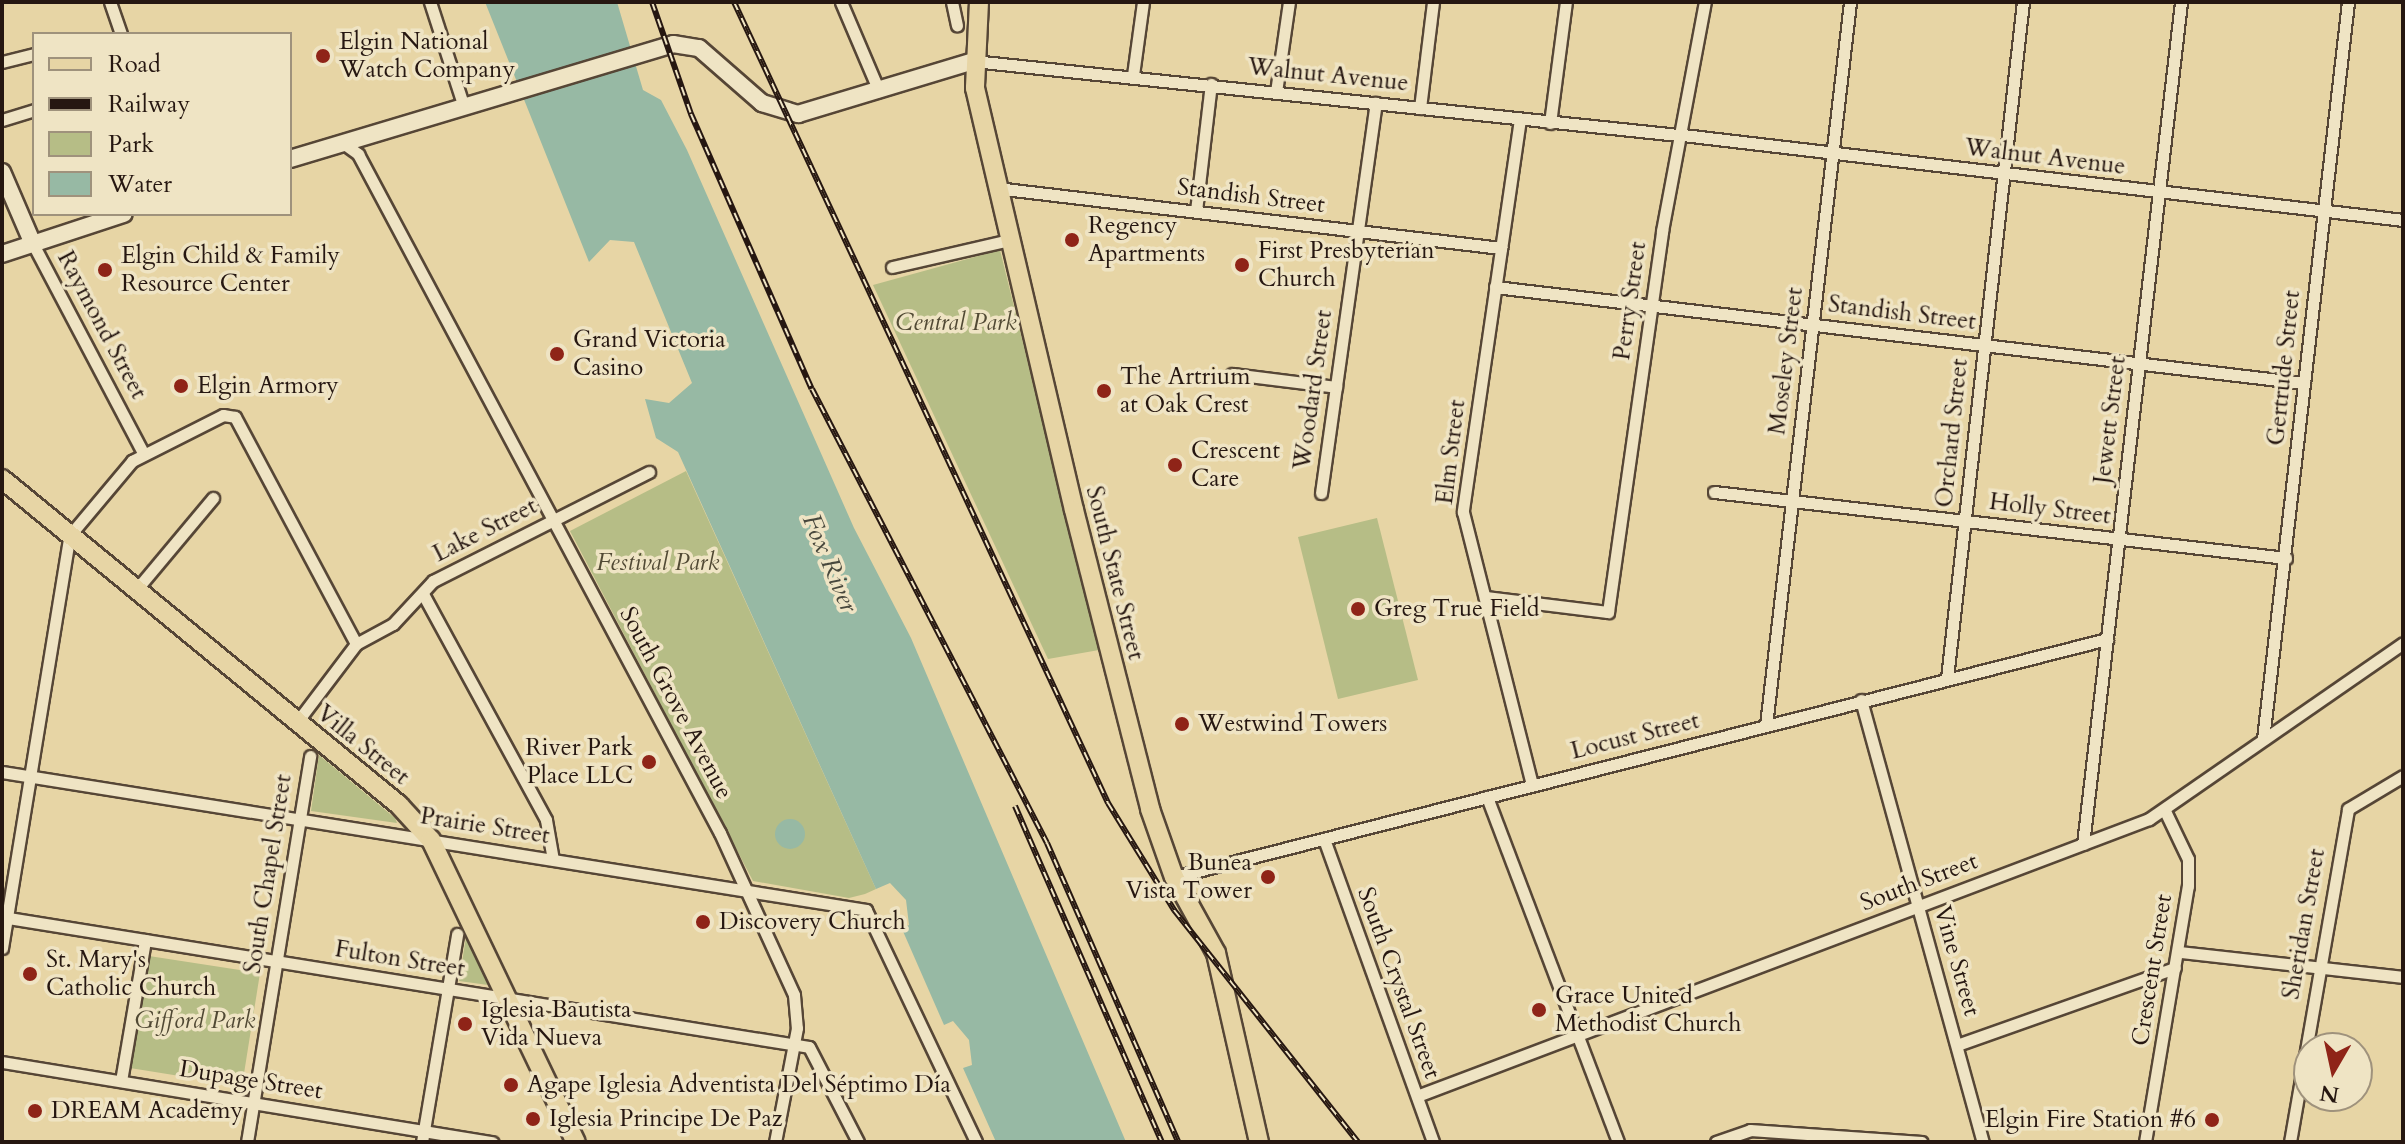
<!DOCTYPE html>
<meta charset="utf-8">
<style>
body{margin:0}
#map{position:relative;width:2405px;height:1144px;overflow:hidden;background:#e7d5a5;font-family:Cardo,serif}
div>[style]{position:absolute}
[style*='--x']{left:calc(var(--x)*1px);top:calc(var(--y)*1px);width:calc(var(--w)*1px);rotate:calc(var(--a)*1deg)}
.green>*{inset:0;background:#b6bd86}
.water>*{inset:0;background:#97b9a4}
.round{border-radius:50%}
.roads{filter:drop-shadow(2px 0 #564636) drop-shadow(-2px 0 #564636) drop-shadow(0 2px #564636) drop-shadow(0 -2px #564636)}
.street>*{height:11px;margin:-5.5px;padding:0 5.5px;transform-origin:5.5px;border-radius:5.5px;background:#efe4c4}
.secondary>*{height:16px;margin:-8px;padding:0 8px;transform-origin:8px;border-radius:8px;background:#efe4c4}
.primary>*{height:18px;margin:-9px;padding:0 9px;transform-origin:9px;border-radius:9px;background:#e7d5a5}
.rail>*{height:6px;margin-top:-3px;transform-origin:0;background:repeating-linear-gradient(90deg,#efe4c4 0 9px,#261711 0 18px);box-sizing:border-box;border-block:2px solid #261711}
.dots>*{width:22px;height:22px;translate:-50% -50%;box-sizing:border-box;border:4px solid #efe4c4;border-radius:50%}
span{translate:-50% -50%;white-space:nowrap;text-align:center;line-height:1.15;-webkit-text-stroke:7px #efe4c4;paint-order:stroke}
.poi-label{font-size:24px;color:#261711}
.left{translate:0 -50%;text-align:left}
.right{translate:-100% -50%;text-align:right}
.street-label{font-size:24px;color:#261711}
.park-label{font-size:24px;color:#514934;font-style:italic}
.water-label{font-size:26px;color:#48483d;font-style:italic}
.frame{position:absolute;inset:0;border:4px solid #261711;pointer-events:none}
.legend{position:absolute;left:32px;top:32px;width:260px;height:184px;box-sizing:border-box;background:#efe4c4;border:2px solid #9f927c;margin:0;padding:10px 14px;list-style:none;font-size:24px;color:#261711}
.legend li{display:flex;align-items:center;gap:16px;height:40px}
.legend b{width:40px;border:2px solid #9f927c}
.north{position:absolute;left:2293px;top:1032px;width:80px;height:80px;box-sizing:border-box;background:#efe4c4;border:2px solid #9f927c;border-radius:50%;rotate:189deg;font-size:22px;font-weight:700;line-height:32px;text-align:center;color:#261711}
.north::after{content:'';display:block;margin:auto;width:28px;height:36px;background:#8f2418;clip-path:polygon(50% 0,100% 100%,50% 72%,0 100%)}
</style>
<div id="map">
<div class="green">
<div style="clip-path:polygon(1000px 250px,1099px 650px,1048px 659px,873px 285px)"></div>
<div style="clip-path:polygon(686px 471px,876px 889px,865px 894px,849px 898px,753px 881px,570px 531px)"></div>
<div style="clip-path:polygon(1377px 518px,1418px 680px,1338px 699px,1298px 537px)"></div>
<div style="clip-path:polygon(319px 755px,395px 818px,397px 823px,311px 811px)"></div>
<div style="clip-path:polygon(466px 937px,488px 985px,459px 981px)"></div>
<div style="clip-path:polygon(149px 956px,260px 973px,242px 1086px,130px 1068px)"></div>
</div>
<div class="water">
<div style="clip-path:polygon(485px 2px,617px 2px,643px 90px,661px 100px,687px 150px,854px 528px,911px 638px,1126px 1142px,996px 1142px,963px 1068px,972px 1065px,969px 1040px,953px 1021px,944px 1025px,902px 929px,909px 925px,906px 900px,890px 883px,876px 889px,678px 452px,656px 438px,645px 399px,669px 403px,692px 383px,634px 242px,610px 240px,589px 262px)"></div>
<div class="round" style="left:775px;top:819px;width:30px;height:30px"></div>
</div>
<div class="roads">
<div class="street">
<div style="--x:110;--y:2;--w:34;--a:71"></div>
<div style="--x:430;--y:2;--w:110;--a:72.1"></div>
<div style="--x:841;--y:2;--w:97;--a:66.9"></div>
<div style="--x:952;--y:2;--w:24;--a:78"></div>
<div style="--x:973;--y:61;--w:709;--a:5.99"></div>
<div style="--x:2;--y:62;--w:33;--a:-14"></div>
<div style="--x:1133;--y:75;--w:74;--a:-82.2"></div>
<div style="--x:1276;--y:92;--w:91;--a:-81.8"></div>
<div style="--x:1420;--y:108;--w:107;--a:-83"></div>
<div style="--x:1520;--y:119;--w:397;--a:98.3"></div>
<div style="--x:1463;--y:512;--w:282;--a:75.8"></div>
<div style="--x:2;--y:120;--w:34;--a:-17"></div>
<div style="--x:1550;--y:123;--w:122;--a:-82.5"></div>
<div style="--x:1683;--y:135;--w:725;--a:6.73"></div>
<div style="--x:343;--y:143;--w:19;--a:36"></div>
<div style="--x:358;--y:154;--w:769;--a:61.94"></div>
<div style="--x:720;--y:833;--w:178;--a:65.4"></div>
<div style="--x:794;--y:995;--w:33;--a:85"></div>
<div style="--x:797;--y:1028;--w:116;--a:100.9"></div>
<div style="--x:996;--y:188;--w:509;--a:6.78"></div>
<div style="--x:1196;--y:211;--w:128;--a:-83.3"></div>
<div style="--x:33;--y:244;--w:236;--a:62.2"></div>
<div style="--x:892;--y:267;--w:120;--a:-13"></div>
<div style="--x:1495;--y:287;--w:815;--a:6.77"></div>
<div style="--x:1232;--y:374;--w:105;--a:7.1"></div>
<div style="--x:1714;--y:492;--w:576;--a:6.58"></div>
<div style="--x:1321;--y:493;--w:394;--a:-82"></div>
<div style="--x:136;--y:590;--w:120;--a:-50.1"></div>
<div style="--x:423;--y:594;--w:257;--a:61.4"></div>
<div style="--x:546;--y:820;--w:40;--a:80"></div>
<div style="--x:1485;--y:597;--w:124;--a:7"></div>
<div style="--x:1608;--y:612;--w:385;--a:-81.9"></div>
<div style="--x:1662;--y:231;--w:233;--a:-79.4"></div>
<div style="--x:1947;--y:678;--w:680;--a:-83.59"></div>
<div style="--x:1861;--y:700;--w:459;--a:74.6"></div>
<div style="--x:297;--y:722;--w:98;--a:-52.9"></div>
<div style="--x:356;--y:644;--w:42;--a:-28.4"></div>
<div style="--x:393;--y:624;--w:59;--a:-47.1"></div>
<div style="--x:433;--y:581;--w:242;--a:-26.8"></div>
<div style="--x:1766;--y:725;--w:728;--a:-83.37"></div>
<div style="--x:2263;--y:739;--w:742;--a:-83.42"></div>
<div style="--x:2;--y:772;--w:875;--a:9.07"></div>
<div style="--x:866;--y:910;--w:257;--a:64.6"></div>
<div style="--x:1487;--y:797;--w:369;--a:69.2"></div>
<div style="--x:1324;--y:839;--w:322;--a:70.2"></div>
<div style="--x:2083;--y:844;--w:848;--a:-83.36"></div>
<div style="--x:1174;--y:877;--w:963;--a:-14.31"></div>
<div style="--x:2;--y:917;--w:817;--a:9.15"></div>
<div style="--x:809;--y:1047;--w:107;--a:62.7"></div>
<div style="--x:2;--y:948;--w:419;--a:-80.7"></div>
<div style="--x:70;--y:535;--w:97;--a:-50"></div>
<div style="--x:132;--y:461;--w:102;--a:-26.8"></div>
<div style="--x:223;--y:415;--w:12;--a:9"></div>
<div style="--x:235;--y:417;--w:257;--a:61.9"></div>
<div style="--x:2180;--y:952;--w:224;--a:6.4"></div>
<div style="--x:1957;--y:1045;--w:231;--a:-19.5"></div>
<div style="--x:2;--y:1062;--w:497;--a:9.3"></div>
<div style="--x:121;--y:1081;--w:143;--a:-80.3"></div>
<div style="--x:1417;--y:1096;--w:783;--a:-20.73"></div>
<div style="--x:2149;--y:819;--w:309;--a:-34.7"></div>
<div style="--x:247;--y:1142;--w:391;--a:-80.7"></div>
<div style="--x:422;--y:1142;--w:211;--a:-80.4"></div>
<div style="--x:1716;--y:1142;--w:36;--a:-19"></div>
<div style="--x:1750;--y:1130;--w:172;--a:4"></div>
<div style="--x:2145;--y:1142;--w:260;--a:-80.5"></div>
<div style="--x:2188;--y:886;--w:27;--a:-90"></div>
<div style="--x:2188;--y:859;--w:55;--a:-115.6"></div>
<div style="--x:2290;--y:1142;--w:338;--a:-80.1"></div>
<div style="--x:2348;--y:809;--w:64;--a:-31"></div>
</div>
<div class="secondary">
<div style="--x:290;--y:159;--w:400;--a:-16.7"></div>
<div style="--x:673;--y:44;--w:26;--a:9"></div>
<div style="--x:699;--y:48;--w:84;--a:41.1"></div>
<div style="--x:762;--y:103;--w:38;--a:17"></div>
<div style="--x:798;--y:114;--w:183;--a:-16.8"></div>
<div style="--x:2;--y:172;--w:78;--a:66.7"></div>
<div style="--x:2;--y:254;--w:128;--a:-18.2"></div>
</div>
<div class="primary">
<div style="--x:979;--y:2;--w:86;--a:92.7"></div>
<div style="--x:975;--y:88;--w:433;--a:76.8"></div>
<div style="--x:1074;--y:510;--w:309;--a:75.7"></div>
<div style="--x:1150;--y:809;--w:72;--a:70.6"></div>
<div style="--x:1174;--y:877;--w:87;--a:61.1"></div>
<div style="--x:1216;--y:953;--w:194;--a:77.2"></div>
<div style="--x:2;--y:479;--w:514;--a:39.39"></div>
<div style="--x:399;--y:805;--w:47;--a:47.6"></div>
<div style="--x:431;--y:840;--w:335;--a:64.4"></div>
</div>
</div>
<div class="rail">
<div style="--x:652;--y:2;--w:119;--a:70.8"></div>
<div style="--x:691;--y:114;--w:300;--a:66.3"></div>
<div style="--x:812;--y:389;--w:511;--a:62.63"></div>
<div style="--x:1047;--y:843;--w:326;--a:66.3"></div>
<div style="--x:734;--y:2;--w:884;--a:64.97"></div>
<div style="--x:1108;--y:803;--w:126;--a:58.3"></div>
<div style="--x:1174;--y:910;--w:296;--a:51.6"></div>
<div style="--x:1015;--y:806;--w:367;--a:66.4"></div>
</div>
<div class="dots">
<div style="left:323px;top:56px;background:#8f2418"></div>
<div style="left:1072px;top:240px;background:#8f2418"></div>
<div style="left:1242px;top:265px;background:#8f2418"></div>
<div style="left:105px;top:270px;background:#8f2418"></div>
<div style="left:557px;top:354px;background:#8f2418"></div>
<div style="left:181px;top:386px;background:#8f2418"></div>
<div style="left:1104px;top:391px;background:#8f2418"></div>
<div style="left:1175px;top:465px;background:#8f2418"></div>
<div style="left:1358px;top:609px;background:#8f2418"></div>
<div style="left:1182px;top:724px;background:#8f2418"></div>
<div style="left:649px;top:762px;background:#8f2418"></div>
<div style="left:1268px;top:877px;background:#8f2418"></div>
<div style="left:703px;top:922px;background:#8f2418"></div>
<div style="left:30px;top:974px;background:#8f2418"></div>
<div style="left:1539px;top:1010px;background:#8f2418"></div>
<div style="left:465px;top:1024px;background:#8f2418"></div>
<div style="left:511px;top:1085px;background:#8f2418"></div>
<div style="left:35px;top:1111px;background:#8f2418"></div>
<div style="left:533px;top:1119px;background:#8f2418"></div>
<div style="left:2212px;top:1120px;background:#8f2418"></div>
</div>
<div class="poi-label">
<span class="left" style="left:339px;top:56px">Elgin National<br>Watch Company</span>
<span class="left" style="left:1088px;top:240px">Regency<br>Apartments</span>
<span class="left" style="left:1258px;top:265px">First Presbyterian<br>Church</span>
<span class="left" style="left:121px;top:270px">Elgin Child &amp; Family<br>Resource Center</span>
<span class="left" style="left:573px;top:354px">Grand Victoria<br>Casino</span>
<span class="left" style="left:1120px;top:391px">The Artrium<br>at Oak Crest</span>
<span class="left" style="left:197px;top:386px">Elgin Armory</span>
<span class="left" style="left:1191px;top:465px">Crescent<br>Care</span>
<span class="left" style="left:1374px;top:609px">Greg True Field</span>
<span class="left" style="left:1198px;top:724px">Westwind Towers</span>
<span class="right" style="left:633px;top:762px">River Park<br>Place LLC</span>
<span class="right" style="left:1252px;top:877px">Bunea<br>Vista Tower</span>
<span class="left" style="left:719px;top:922px">Discovery Church</span>
<span class="left" style="left:46px;top:974px">St. Mary's<br>Catholic Church</span>
<span class="left" style="left:1555px;top:1010px">Grace United<br>Methodist Church</span>
<span class="left" style="left:481px;top:1024px">Iglesia Bautista<br>Vida Nueva</span>
<span class="left" style="left:527px;top:1085px">Agape Iglesia Adventista Del Séptimo Día</span>
<span class="left" style="left:51px;top:1111px">DREAM Academy</span>
<span class="left" style="left:549px;top:1119px">Iglesia Principe De Paz</span>
<span class="right" style="left:2196px;top:1120px">Elgin Fire Station #6</span>
</div>
<div class="street-label">
<span style="left:1328px;top:75px;rotate:6deg">Walnut Avenue</span>
<span style="left:2045px;top:157px;rotate:7deg">Walnut Avenue</span>
<span style="left:1251px;top:196px;rotate:7deg">Standish Street</span>
<span style="left:1630px;top:301px;rotate:-82deg">Perry Street</span>
<span style="left:1902px;top:313px;rotate:7deg">Standish Street</span>
<span style="left:102px;top:325px;rotate:62deg">Raymond Street</span>
<span style="left:1786px;top:361px;rotate:-83deg">Moseley Street</span>
<span style="left:2284px;top:368px;rotate:-84deg">Gertrude Street</span>
<span style="left:1313px;top:390px;rotate:-82deg">Woodard Street</span>
<span style="left:2110px;top:420px;rotate:-83deg">Jewett Street</span>
<span style="left:1952px;top:433px;rotate:-84deg">Orchard Street</span>
<span style="left:1451px;top:452px;rotate:-83deg">Elm Street</span>
<span style="left:2050px;top:509px;rotate:7deg">Holly Street</span>
<span style="left:485px;top:530px;rotate:-27deg">Lake Street</span>
<span style="left:1115px;top:573px;rotate:76deg">South State Street</span>
<span style="left:676px;top:703px;rotate:62deg">South Grove Avenue</span>
<span style="left:1635px;top:736px;rotate:-14deg">Locust Street</span>
<span style="left:363px;top:745px;rotate:39deg">Villa Street</span>
<span style="left:485px;top:826px;rotate:9deg">Prairie Street</span>
<span style="left:268px;top:874px;rotate:-81deg">South Chapel Street</span>
<span style="left:1919px;top:882px;rotate:-21deg">South Street</span>
<span style="left:2304px;top:924px;rotate:-80deg">Sheridan Street</span>
<span style="left:400px;top:959px;rotate:9deg">Fulton Street</span>
<span style="left:1957px;top:961px;rotate:74deg">Vine Street</span>
<span style="left:2152px;top:970px;rotate:-81deg">Crescent Street</span>
<span style="left:1399px;top:983px;rotate:70deg">South Crystal Street</span>
<span style="left:251px;top:1080px;rotate:9deg">Dupage Street</span>
</div>
<div class="park-label">
<span style="left:956px;top:323px">Central Park</span>
<span style="left:658px;top:563px">Festival Park</span>
<span style="left:195px;top:1021px">Gifford Park</span>
</div>
<div class="water-label">
<span style="left:830px;top:563px;rotate:67deg">Fox River</span>
</div>
<div class="frame"></div>
<ul class="legend">
<li><b style="height:10px;background:#e7d5a5"></b>Road</li>
<li><b style="height:10px;background:#261711"></b>Railway</li>
<li><b style="height:22px;background:#b6bd86"></b>Park</li>
<li><b style="height:22px;background:#97b9a4"></b>Water</li>
</ul>
<div class="north">N</div>
</div>
